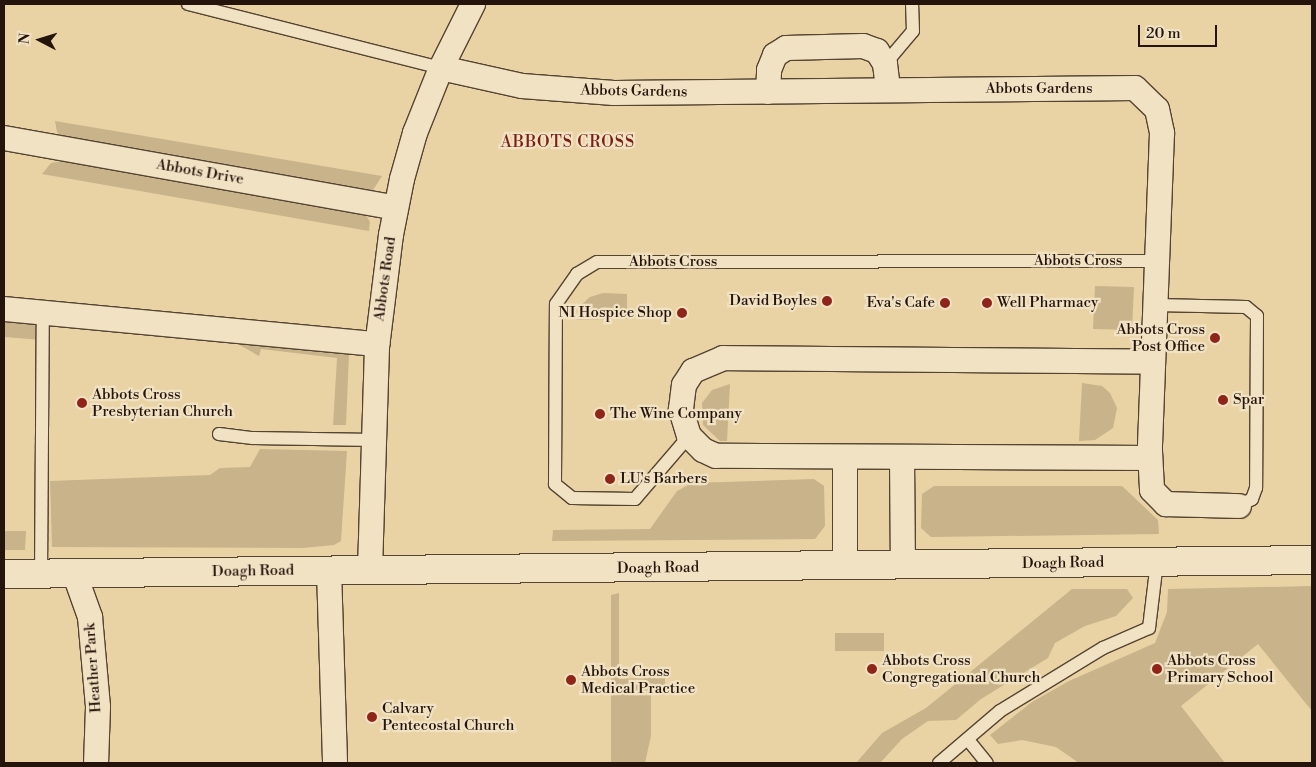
<!DOCTYPE html>
<style>
body{margin:0}
#map{position:relative;width:1316px;height:767px;overflow:hidden;background:#e9d3a4;font-family:"Libre Bodoni",serif}
div>[style]{position:absolute}
[style*='--x']{left:calc(var(--x)*1px);top:calc(var(--y)*1px);width:calc(var(--w)*1px);rotate:calc(var(--a)*1deg)}
.green>*{inset:0;background:#c8b38a}
.roads{filter:drop-shadow(1px 0 #554432) drop-shadow(-1px 0 #554432) drop-shadow(0 1px #554432) drop-shadow(0 -1px #554432)}
.service>*{height:12px;margin:-6px;padding:0 6px;transform-origin:6px;border-radius:6px;background:#f1e2c4}
.minor>*{height:24px;margin:-12px;padding:0 12px;transform-origin:12px;border-radius:12px;background:#f1e2c4}
.secondary>*{height:28px;margin:-14px;padding:0 14px;transform-origin:14px;border-radius:14px;background:#f1e2c4}
.dots>*{width:14px;height:14px;translate:-50% -50%;box-sizing:border-box;border:2px solid #f1e2c4;border-radius:50%}
span{translate:-50% -50%;white-space:nowrap;text-align:center;line-height:1.15;-webkit-text-stroke:4.5px #f1e2c4;paint-order:stroke}
.street-label{font-size:15px;color:#24140c}
.poi-label{font-size:15px;color:#24140c}
.right{translate:-100% -50%;text-align:right}
.left{translate:0 -50%;text-align:left}
.neighbourhood-label{font-size:16px;color:#7a1f14;letter-spacing:1px}
.frame{position:absolute;inset:0;border:5px solid #24140c;pointer-events:none}
.north{position:absolute;left:15px;top:15px;width:50px;height:50px;-webkit-text-stroke:4px #f1e2c4;paint-order:stroke;rotate:275deg;font-size:14px;font-weight:700;line-height:20px;text-align:center;color:#24140c}
.north::after{content:'';display:block;margin:auto;width:18px;height:22px;background:#24140c;clip-path:polygon(50% 0,100% 100%,50% 72%,0 100%)}
.scale{position:absolute;left:1138px;top:25px;width:79px;height:22px;box-sizing:border-box;border:2px solid #24140c;border-top:0;padding-left:6px;font-size:15px;line-height:18px;white-space:nowrap;color:#24140c;-webkit-text-stroke:4px #f1e2c4;paint-order:stroke}
</style>
<div id="map">
<div class="green">
<div style="clip-path:polygon(55px 121px,382px 176px,371px 193px,64px 138px,57px 132px)"></div>
<div style="clip-path:polygon(70px 160px,339px 207px,366px 215px,370px 222px,369px 231px,42px 174px,51px 163px)"></div>
<div style="clip-path:polygon(1095px 286px,1134px 287px,1132px 330px,1093px 329px)"></div>
<div style="clip-path:polygon(603px 293px,627px 294px,627px 319px,576px 320px,580px 306px,590px 297px)"></div>
<div style="clip-path:polygon(4px 319px,43px 322px,43px 340px,4px 337px)"></div>
<div style="clip-path:polygon(239px 341px,349px 354px,346px 425px,333px 425px,337px 358px,261px 349px,259px 356px,238px 344px)"></div>
<div style="clip-path:polygon(1082px 383px,1102px 386px,1110px 393px,1117px 408px,1113px 428px,1095px 440px,1079px 441px)"></div>
<div style="clip-path:polygon(730px 384px,727px 441px,720px 441px,703px 425px,702px 403px,712px 390px)"></div>
<div style="clip-path:polygon(260px 449px,347px 451px,341px 541px,334px 545px,303px 548px,52px 547px,50px 481px,210px 475px,220px 468px,250px 467px)"></div>
<div style="clip-path:polygon(814px 479px,824px 486px,825px 526px,815px 539px,552px 541px,553px 530px,650px 529px,677px 491px,692px 483px)"></div>
<div style="clip-path:polygon(934px 486px,1122px 486px,1158px 520px,1159px 534px,931px 537px,921px 528px,922px 494px)"></div>
<div style="clip-path:polygon(4px 531px,26px 531px,25px 550px,4px 550px)"></div>
<div style="clip-path:polygon(1312px 586px,1312px 711px,1258px 644px,1181px 706px,1225px 763px,1079px 763px,1056px 747px,1022px 740px,998px 744px,990px 735px,1032px 702px,1069px 681px,1155px 643px,1167px 612px,1168px 589px)"></div>
<div style="clip-path:polygon(1072px 589px,1127px 589px,1133px 598px,1116px 616px,1085px 626px,1055px 643px,1048px 658px,981px 699px,956px 720px,928px 721px,902px 739px,880px 763px,856px 763px,882px 733px,926px 708px)"></div>
<div style="clip-path:polygon(619px 593px,619px 679px,665px 677px,665px 685px,651px 685px,651px 736px,645px 763px,611px 763px,611px 595px)"></div>
<div style="clip-path:polygon(835px 633px,884px 633px,884px 651px,835px 651px)"></div>
</div>
<div class="roads">
<div class="service">
<div style="--x:188;--y:4;--w:261;--a:14.2"></div>
<div style="--x:885;--y:64;--w:43;--a:-49.7"></div>
<div style="--x:913;--y:31;--w:27;--a:-92"></div>
<div style="--x:1156;--y:305;--w:90;--a:1.3"></div>
<div style="--x:1246;--y:307;--w:14;--a:39"></div>
<div style="--x:1257;--y:316;--w:172;--a:90.3"></div>
<div style="--x:1256;--y:488;--w:12;--a:110"></div>
<div style="--x:1252;--y:499;--w:15;--a:152"></div>
<div style="--x:219;--y:434;--w:34;--a:7"></div>
<div style="--x:253;--y:438;--w:121;--a:0.9"></div>
<div style="--x:689;--y:436;--w:83;--a:130.6"></div>
<div style="--x:635;--y:499;--w:63;--a:-179.1"></div>
<div style="--x:572;--y:498;--w:22;--a:-141"></div>
<div style="--x:555;--y:484;--w:180;--a:-89.7"></div>
<div style="--x:556;--y:304;--w:37;--a:-55"></div>
<div style="--x:577;--y:274;--w:23;--a:-31"></div>
<div style="--x:597;--y:262;--w:560;--a:-0.1"></div>
<div style="--x:41;--y:574;--w:261;--a:-89.6"></div>
<div style="--x:969;--y:741;--w:28;--a:51"></div>
<div style="--x:939;--y:763;--w:80;--a:-40.4"></div>
<div style="--x:1000;--y:711;--w:121;--a:-31.5"></div>
<div style="--x:1103;--y:648;--w:50;--a:-23.5"></div>
<div style="--x:1149;--y:628;--w:66;--a:-83.1"></div>
</div>
<div class="minor">
<div style="--x:441;--y:68;--w:83;--a:12.5"></div>
<div style="--x:522;--y:86;--w:92;--a:4.4"></div>
<div style="--x:614;--y:93;--w:521;--a:-0.55"></div>
<div style="--x:1135;--y:88;--w:30;--a:44"></div>
<div style="--x:1157;--y:109;--w:25;--a:78"></div>
<div style="--x:1162;--y:133;--w:318;--a:92.2"></div>
<div style="--x:1150;--y:451;--w:39;--a:87"></div>
<div style="--x:1152;--y:490;--w:20;--a:45"></div>
<div style="--x:1166;--y:504;--w:73;--a:1.6"></div>
<div style="--x:768;--y:92;--w:22;--a:-87"></div>
<div style="--x:769;--y:70;--w:16;--a:-68"></div>
<div style="--x:775;--y:55;--w:13;--a:-32"></div>
<div style="--x:786;--y:48;--w:77;--a:-1.5"></div>
<div style="--x:863;--y:46;--w:15;--a:20"></div>
<div style="--x:877;--y:51;--w:15;--a:58"></div>
<div style="--x:885;--y:64;--w:26;--a:83"></div>
<div style="--x:4;--y:138;--w:398;--a:10.1"></div>
<div style="--x:4;--y:309;--w:375;--a:5.4"></div>
<div style="--x:902;--y:457;--w:108;--a:89.5"></div>
<div style="--x:1150;--y:458;--w:434;--a:-179.7"></div>
<div style="--x:716;--y:456;--w:14;--a:-155"></div>
<div style="--x:703;--y:450;--w:20;--a:-135"></div>
<div style="--x:689;--y:436;--w:28;--a:-107"></div>
<div style="--x:681;--y:409;--w:24;--a:-83"></div>
<div style="--x:684;--y:385;--w:17;--a:-57"></div>
<div style="--x:693;--y:371;--w:33;--a:-23"></div>
<div style="--x:723;--y:358;--w:430;--a:0.5"></div>
<div style="--x:845;--y:565;--w:108;--a:-90"></div>
<div style="--x:329;--y:570;--w:193;--a:88.2"></div>
<div style="--x:370;--y:570;--w:223;--a:-88.2"></div>
<div style="--x:377;--y:347;--w:113;--a:-82.9"></div>
<div style="--x:391;--y:235;--w:57;--a:-78.9"></div>
<div style="--x:402;--y:179;--w:48;--a:-74.2"></div>
<div style="--x:415;--y:133;--w:70;--a:-68.2"></div>
<div style="--x:441;--y:68;--w:72;--a:-63.4"></div>
<div style="--x:75;--y:575;--w:45;--a:70.3"></div>
<div style="--x:90;--y:617;--w:90;--a:84.9"></div>
<div style="--x:98;--y:707;--w:56;--a:92"></div>
</div>
<div class="secondary">
<div style="--x:4;--y:574;--w:1308;--a:-0.61"></div>
</div>
</div>
<div class="dots">
<div style="left:827px;top:301px;background:#8f2418"></div>
<div style="left:945px;top:303px;background:#8f2418"></div>
<div style="left:987px;top:303px;background:#8f2418"></div>
<div style="left:682px;top:313px;background:#8f2418"></div>
<div style="left:1215px;top:338px;background:#8f2418"></div>
<div style="left:1223px;top:400px;background:#8f2418"></div>
<div style="left:82px;top:403px;background:#8f2418"></div>
<div style="left:600px;top:414px;background:#8f2418"></div>
<div style="left:610px;top:479px;background:#8f2418"></div>
<div style="left:872px;top:669px;background:#8f2418"></div>
<div style="left:1157px;top:669px;background:#8f2418"></div>
<div style="left:571px;top:680px;background:#8f2418"></div>
<div style="left:372px;top:717px;background:#8f2418"></div>
</div>
<div class="street-label">
<span style="left:1039px;top:89px">Abbots Gardens</span>
<span style="left:634px;top:91px;rotate:1deg">Abbots Gardens</span>
<span style="left:200px;top:172px;rotate:10deg">Abbots Drive</span>
<span style="left:1078px;top:261px">Abbots Cross</span>
<span style="left:673px;top:262px">Abbots Cross</span>
<span style="left:385px;top:279px;rotate:-82deg">Abbots Road</span>
<span style="left:1063px;top:563px;rotate:-1deg">Doagh Road</span>
<span style="left:658px;top:568px;rotate:-1deg">Doagh Road</span>
<span style="left:253px;top:571px;rotate:-1deg">Doagh Road</span>
<span style="left:93px;top:668px;rotate:-94deg">Heather Park</span>
</div>
<div class="poi-label">
<span class="right" style="left:817px;top:301px">David Boyles</span>
<span class="right" style="left:935px;top:303px">Eva's Cafe</span>
<span class="left" style="left:997px;top:303px">Well Pharmacy</span>
<span class="right" style="left:672px;top:313px">NI Hospice Shop</span>
<span class="right" style="left:1205px;top:338px">Abbots Cross<br>Post Office</span>
<span class="left" style="left:92px;top:403px">Abbots Cross<br>Presbyterian Church</span>
<span class="left" style="left:1233px;top:400px">Spar</span>
<span class="left" style="left:610px;top:414px">The Wine Company</span>
<span class="left" style="left:620px;top:479px">LU's Barbers</span>
<span class="left" style="left:882px;top:669px">Abbots Cross<br>Congregational Church</span>
<span class="left" style="left:1167px;top:669px">Abbots Cross<br>Primary School</span>
<span class="left" style="left:581px;top:680px">Abbots Cross<br>Medical Practice</span>
<span class="left" style="left:382px;top:717px">Calvary<br>Pentecostal Church</span>
</div>
<div class="neighbourhood-label">
<span style="left:568px;top:142px">ABBOTS CROSS</span>
</div>
<div class="frame"></div>
<div class="north">N</div>
<div class="scale">20 m</div>
</div>
